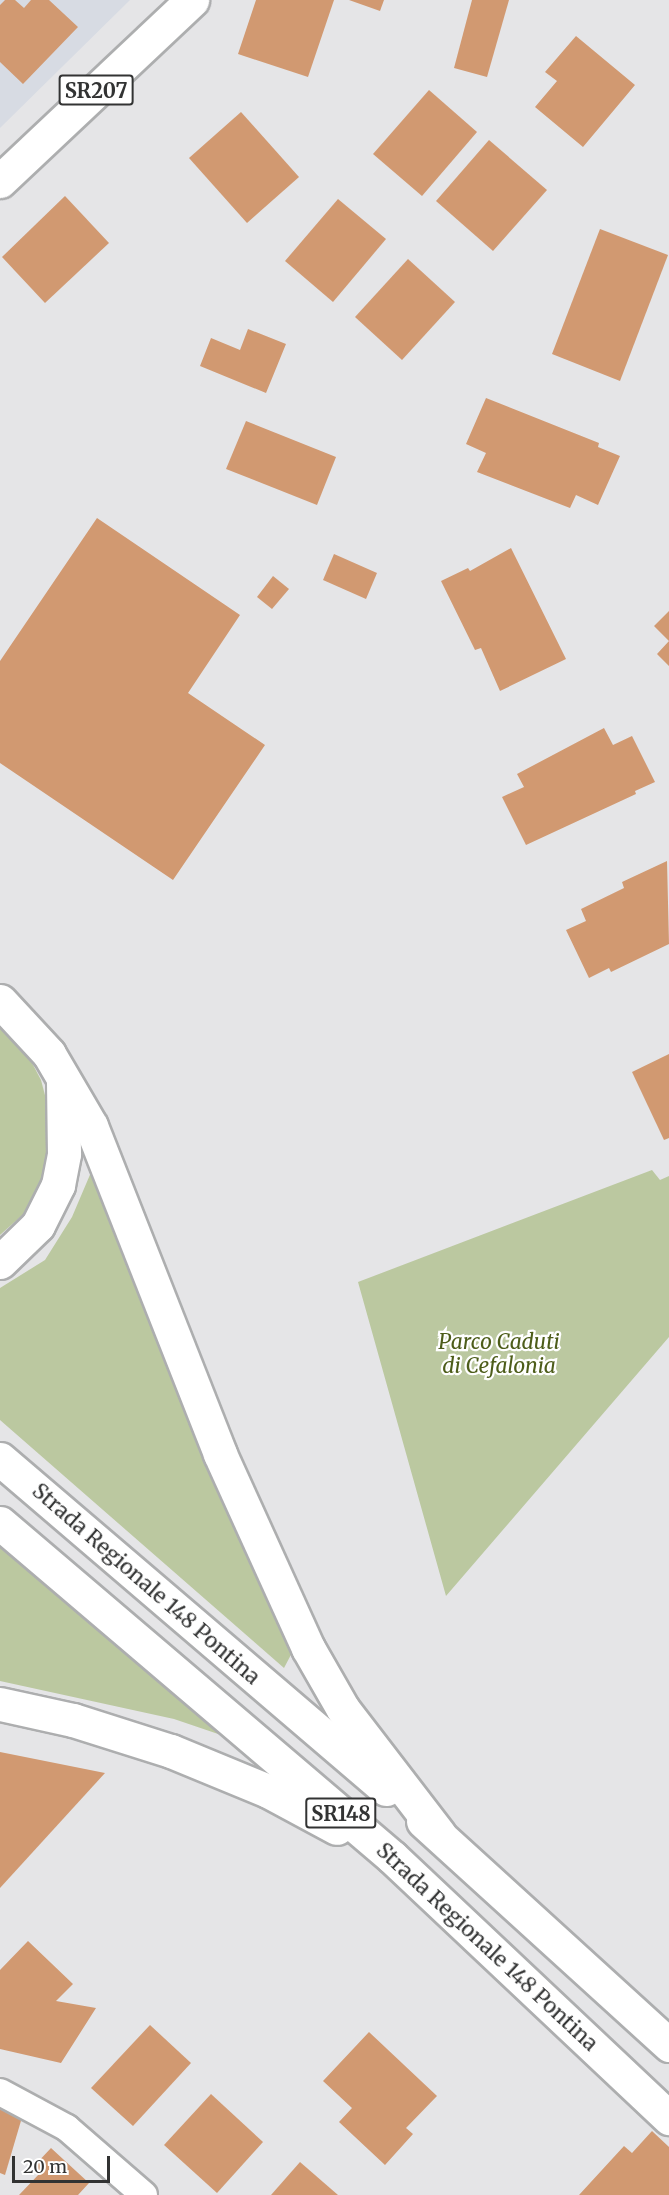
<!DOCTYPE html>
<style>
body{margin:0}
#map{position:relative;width:669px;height:2195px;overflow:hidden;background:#e5e5e7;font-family:Merriweather,serif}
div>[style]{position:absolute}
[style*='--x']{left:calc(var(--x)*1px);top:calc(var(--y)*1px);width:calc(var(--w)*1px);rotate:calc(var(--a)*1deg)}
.built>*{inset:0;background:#d7dbe3}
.green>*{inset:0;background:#bbc8a0}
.building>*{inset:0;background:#d19971}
.roads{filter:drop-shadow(2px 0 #adaeaf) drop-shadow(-2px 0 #adaeaf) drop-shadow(0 2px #adaeaf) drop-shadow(0 -2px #adaeaf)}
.minor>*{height:26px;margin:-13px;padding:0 13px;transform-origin:13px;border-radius:13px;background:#fff}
.primary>*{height:33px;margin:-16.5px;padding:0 16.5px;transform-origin:16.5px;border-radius:16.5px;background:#fff}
.trunk>*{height:33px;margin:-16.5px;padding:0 16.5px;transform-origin:16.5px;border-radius:16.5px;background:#fff}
span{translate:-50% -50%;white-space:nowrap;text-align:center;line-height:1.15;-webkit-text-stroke:4.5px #fff;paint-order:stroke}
.shield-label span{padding:2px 4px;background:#fff;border:2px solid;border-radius:4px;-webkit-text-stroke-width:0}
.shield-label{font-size:20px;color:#323333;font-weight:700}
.park-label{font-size:21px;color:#4d5d1a;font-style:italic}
.street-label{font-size:21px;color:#323333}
.scale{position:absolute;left:12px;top:2156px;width:98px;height:27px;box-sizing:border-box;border:3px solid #323333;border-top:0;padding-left:8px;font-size:18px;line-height:21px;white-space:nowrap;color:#323333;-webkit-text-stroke:4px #fff;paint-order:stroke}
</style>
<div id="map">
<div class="built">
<div style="clip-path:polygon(0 0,130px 0,0 128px)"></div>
</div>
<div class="green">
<div style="clip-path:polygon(0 1026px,31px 1061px,41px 1080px,51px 1118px,47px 1172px,27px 1211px,0 1235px)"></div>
<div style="clip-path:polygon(92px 1170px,294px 1649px,284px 1668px,0 1420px,0 1288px,45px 1260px,72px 1217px)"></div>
<div style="clip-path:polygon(652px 1170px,660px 1180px,669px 1176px,669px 1337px,446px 1596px,358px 1282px)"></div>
<div style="clip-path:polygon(0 1537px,227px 1737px,174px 1719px,0 1681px)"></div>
</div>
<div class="building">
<div style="clip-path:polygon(5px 0,15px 0,24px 8px,31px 0,49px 0,78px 27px,23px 84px,0 62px,0 5px)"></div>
<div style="clip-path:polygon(256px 0,334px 0,308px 77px,238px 54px)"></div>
<div style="clip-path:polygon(349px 0,384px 0,380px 11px)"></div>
<div style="clip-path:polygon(472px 0,509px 0,487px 77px,454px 68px)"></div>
<div style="clip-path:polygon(576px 36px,635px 85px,583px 147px,535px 107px,557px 81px,545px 72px)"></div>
<div style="clip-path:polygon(429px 90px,477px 132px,422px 196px,373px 154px)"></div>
<div style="clip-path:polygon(241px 112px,299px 177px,247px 223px,189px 158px)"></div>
<div style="clip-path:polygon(489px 140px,547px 190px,493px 251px,436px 201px)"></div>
<div style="clip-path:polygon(65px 196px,109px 243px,45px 303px,2px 257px)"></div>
<div style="clip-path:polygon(338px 199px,386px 239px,333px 302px,285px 261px)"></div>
<div style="clip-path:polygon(600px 229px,668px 255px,620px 381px,552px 354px)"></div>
<div style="clip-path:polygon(408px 259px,455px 302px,402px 360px,355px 317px)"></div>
<div style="clip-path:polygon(248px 329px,286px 344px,266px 393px,200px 366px,211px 338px,240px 350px)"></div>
<div style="clip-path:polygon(486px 398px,599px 443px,598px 447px,620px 456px,598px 505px,576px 495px,570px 508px,477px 472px,486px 453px,466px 444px)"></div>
<div style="clip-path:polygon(246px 421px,336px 457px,317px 505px,226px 469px)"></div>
<div style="clip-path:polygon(97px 518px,240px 615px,188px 693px,265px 745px,173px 880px,0 763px,0 661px)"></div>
<div style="clip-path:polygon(511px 548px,566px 659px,500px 691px,481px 648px,475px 650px,441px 581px,468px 568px,470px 571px)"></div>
<div style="clip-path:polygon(334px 554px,377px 573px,366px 599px,323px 580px)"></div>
<div style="clip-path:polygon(273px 576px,289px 589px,272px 609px,257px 597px)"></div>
<div style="clip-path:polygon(669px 611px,669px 666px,657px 654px,669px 641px,654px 626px)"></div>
<div style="clip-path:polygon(604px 728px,613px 745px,632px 736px,655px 782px,635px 791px,636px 794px,526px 845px,502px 797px,524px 787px,517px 774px)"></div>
<div style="clip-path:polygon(667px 861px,669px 944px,611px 972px,609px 968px,589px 978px,566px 930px,586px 921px,581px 909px,624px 888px,622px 882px)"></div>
<div style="clip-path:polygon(669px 1054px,669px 1138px,664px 1140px,632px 1072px)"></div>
<div style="clip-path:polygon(0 1752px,105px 1773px,0 1888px)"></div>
<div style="clip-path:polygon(28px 1941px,73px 1984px,56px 2001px,96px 2008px,61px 2063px,0 2049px,0 1970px)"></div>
<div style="clip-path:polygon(150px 2025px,191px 2063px,133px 2126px,91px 2088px)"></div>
<div style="clip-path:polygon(369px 2032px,437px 2096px,406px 2128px,413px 2134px,385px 2165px,339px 2122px,352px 2108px,323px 2081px)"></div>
<div style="clip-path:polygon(211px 2094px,263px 2142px,217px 2193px,164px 2145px)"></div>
<div style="clip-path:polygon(0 2107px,23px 2114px,5px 2175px,0 2173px)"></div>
<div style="clip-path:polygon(652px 2131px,669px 2147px,669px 2195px,579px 2195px,624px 2146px,632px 2153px)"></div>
<div style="clip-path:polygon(51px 2148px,89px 2183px,78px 2195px,19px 2195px,41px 2172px,34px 2166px)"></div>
<div style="clip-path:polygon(300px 2162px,338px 2195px,271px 2195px)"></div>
</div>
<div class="roads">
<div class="minor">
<div style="--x:0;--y:2092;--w:76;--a:28.2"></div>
<div style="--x:67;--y:2128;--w:102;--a:41"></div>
</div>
<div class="primary">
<div style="--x:0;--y:181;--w:264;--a:-43.3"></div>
</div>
<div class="trunk">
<div style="--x:0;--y:1001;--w:72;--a:47.2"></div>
<div style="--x:49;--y:1054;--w:83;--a:59.7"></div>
<div style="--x:91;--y:1126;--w:352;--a:68.5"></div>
<div style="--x:220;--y:1454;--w:213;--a:65.6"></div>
<div style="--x:308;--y:1648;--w:70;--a:60.2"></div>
<div style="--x:343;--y:1709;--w:158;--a:52.5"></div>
<div style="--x:0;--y:1262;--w:53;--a:-44.2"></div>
<div style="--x:38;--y:1225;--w:45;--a:-63.4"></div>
<div style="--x:58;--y:1185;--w:32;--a:-79"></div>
<div style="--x:64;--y:1154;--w:74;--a:-90.8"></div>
<div style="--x:0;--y:1459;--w:508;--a:40.53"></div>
<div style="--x:0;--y:1523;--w:515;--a:40.43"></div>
<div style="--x:392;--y:1857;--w:381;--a:43.3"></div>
<div style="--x:0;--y:1704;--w:75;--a:12.4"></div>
<div style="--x:73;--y:1720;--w:103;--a:17.6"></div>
<div style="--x:171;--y:1751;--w:105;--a:22.4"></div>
<div style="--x:268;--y:1791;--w:78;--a:28.2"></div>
<div style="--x:423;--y:1821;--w:333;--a:42.3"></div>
</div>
</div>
<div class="shield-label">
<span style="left:96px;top:90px">SR207</span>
<span style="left:341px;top:1813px">SR148</span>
</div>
<div class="park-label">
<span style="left:499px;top:1354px">Parco Caduti<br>di Cefalonia</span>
</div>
<div class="street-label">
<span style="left:146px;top:1584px;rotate:41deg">Strada Regionale 148 Pontina</span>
<span style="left:487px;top:1947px;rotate:43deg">Strada Regionale 148 Pontina</span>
</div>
<div class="scale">20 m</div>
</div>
